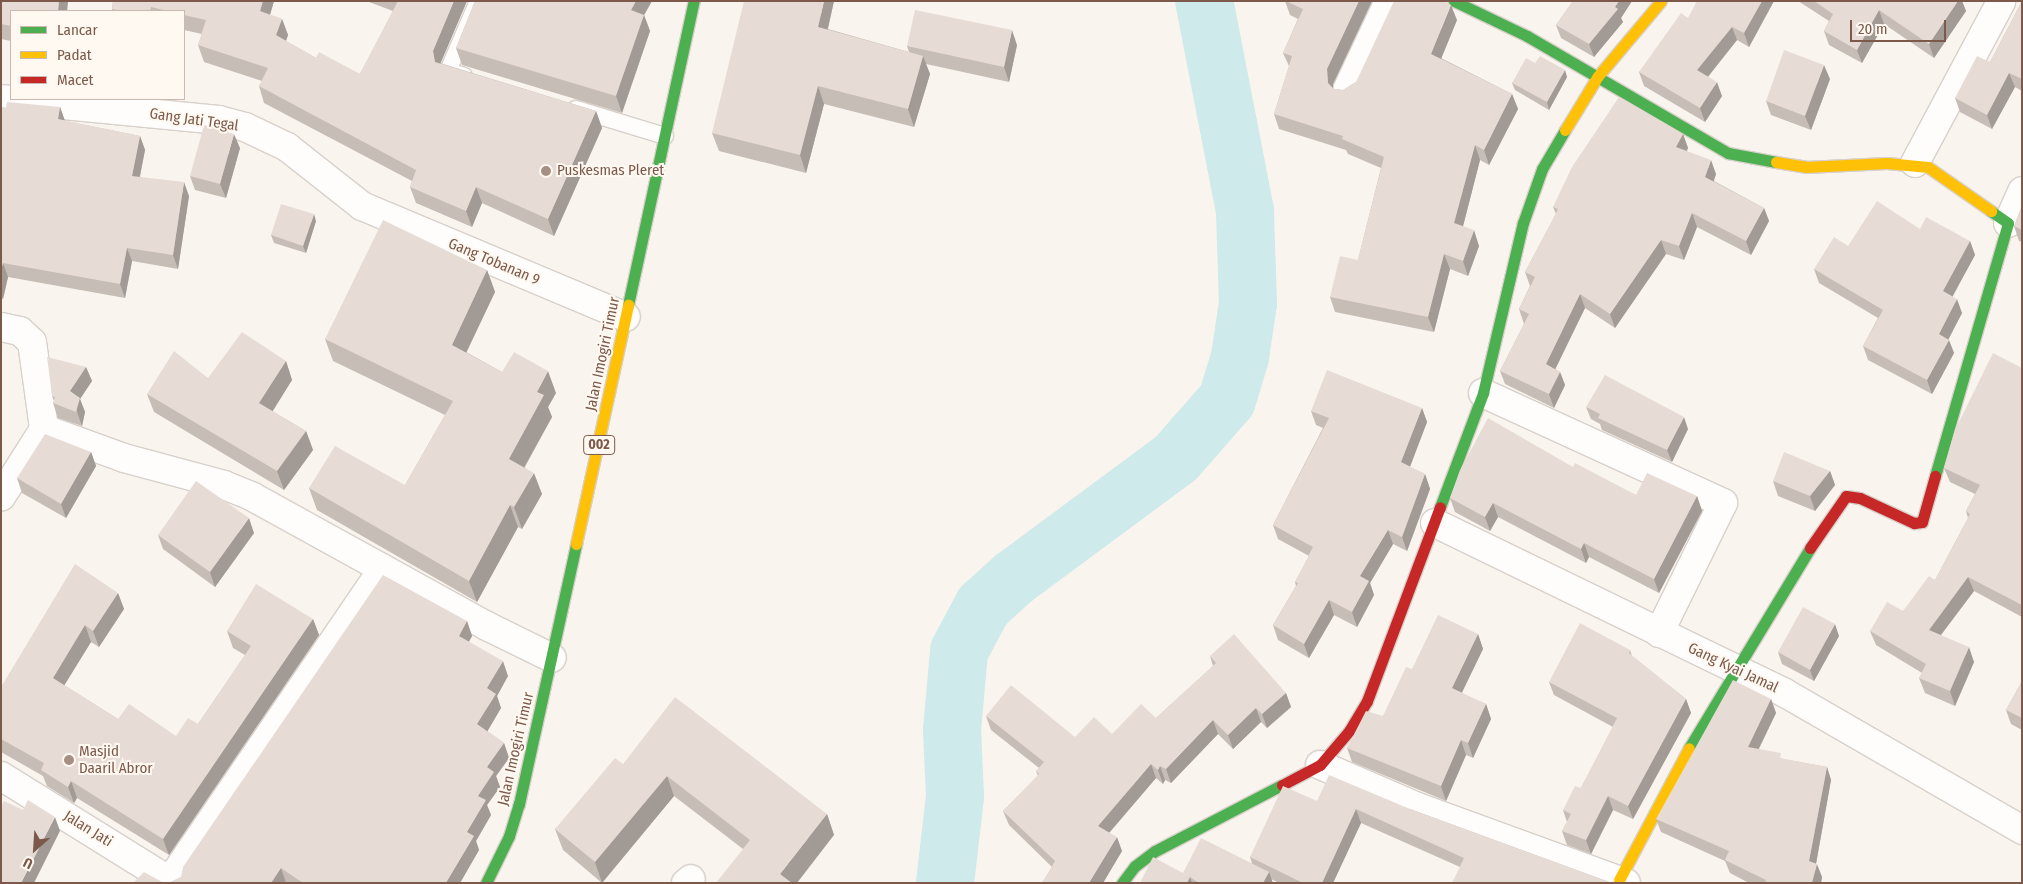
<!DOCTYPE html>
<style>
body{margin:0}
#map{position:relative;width:2023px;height:884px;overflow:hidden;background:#faf4ee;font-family:"Fira Sans Condensed",sans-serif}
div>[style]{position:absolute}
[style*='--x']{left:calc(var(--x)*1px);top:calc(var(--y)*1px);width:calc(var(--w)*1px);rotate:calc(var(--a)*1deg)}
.river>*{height:58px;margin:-29px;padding:0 29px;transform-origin:29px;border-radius:29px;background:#ceeaeb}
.roads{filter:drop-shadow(1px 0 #d8d0ca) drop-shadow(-1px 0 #d8d0ca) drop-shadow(0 1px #d8d0ca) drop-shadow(0 -1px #d8d0ca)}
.lane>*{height:16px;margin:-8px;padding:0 8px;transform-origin:8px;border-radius:8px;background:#fefdfc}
.street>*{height:28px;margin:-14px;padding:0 14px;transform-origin:14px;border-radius:14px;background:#fefdfc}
.fast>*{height:11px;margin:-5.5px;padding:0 5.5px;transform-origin:5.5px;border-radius:5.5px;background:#4caf50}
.slow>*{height:11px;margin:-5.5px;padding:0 5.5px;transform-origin:5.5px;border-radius:5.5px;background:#ffc107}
.jam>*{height:11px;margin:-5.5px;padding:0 5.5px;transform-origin:5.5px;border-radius:5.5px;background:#c62828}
.wall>*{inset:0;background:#c7bdb7}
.shaded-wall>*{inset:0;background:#a29a95}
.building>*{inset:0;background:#e7dcd5}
.dots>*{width:14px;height:14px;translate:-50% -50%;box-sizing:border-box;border:2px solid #fff9f2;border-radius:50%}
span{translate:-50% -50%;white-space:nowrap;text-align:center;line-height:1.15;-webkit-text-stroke:4px #fff9f2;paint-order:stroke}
.shield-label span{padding:1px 4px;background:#fff9f2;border:1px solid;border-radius:4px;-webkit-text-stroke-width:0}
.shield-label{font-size:14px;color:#7c594a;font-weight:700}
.street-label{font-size:15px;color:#7c594a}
.poi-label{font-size:15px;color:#7c594a}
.left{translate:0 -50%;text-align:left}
.frame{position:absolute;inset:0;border:2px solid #7c594a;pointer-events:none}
.legend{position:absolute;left:10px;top:10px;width:175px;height:90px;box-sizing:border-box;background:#fff9f2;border:1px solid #cbb9af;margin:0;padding:6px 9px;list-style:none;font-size:15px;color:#7c594a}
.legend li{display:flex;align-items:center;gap:10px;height:25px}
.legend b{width:25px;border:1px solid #cbb9af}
.north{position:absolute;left:10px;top:824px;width:50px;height:50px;-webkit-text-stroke:4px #fff9f2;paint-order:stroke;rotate:206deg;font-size:14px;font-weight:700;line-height:20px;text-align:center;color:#7c594a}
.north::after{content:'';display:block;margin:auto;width:18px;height:22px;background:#7c594a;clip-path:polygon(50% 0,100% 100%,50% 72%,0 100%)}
.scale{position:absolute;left:1850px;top:20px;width:96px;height:22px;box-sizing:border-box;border:2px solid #7c594a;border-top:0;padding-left:6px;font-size:15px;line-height:18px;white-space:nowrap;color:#7c594a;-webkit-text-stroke:4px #fff9f2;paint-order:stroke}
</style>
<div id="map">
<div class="river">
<div style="--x:945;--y:883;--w:88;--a:-83.4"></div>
<div style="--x:955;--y:796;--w:66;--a:-92.6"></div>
<div style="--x:952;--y:730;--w:79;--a:-84.9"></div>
<div style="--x:959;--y:651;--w:51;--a:-61.9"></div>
<div style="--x:983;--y:606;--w:42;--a:-42.1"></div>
<div style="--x:1014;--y:578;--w:202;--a:-36.5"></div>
<div style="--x:1176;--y:458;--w:77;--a:-48.7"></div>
<div style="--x:1227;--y:400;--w:45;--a:-73.2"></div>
<div style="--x:1240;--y:357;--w:55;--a:-81.6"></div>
<div style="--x:1248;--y:303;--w:92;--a:-91.9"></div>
<div style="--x:1245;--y:211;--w:214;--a:-101"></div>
</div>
<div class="roads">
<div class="lane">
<div style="--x:464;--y:76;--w:17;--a:-163"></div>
<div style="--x:448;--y:71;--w:76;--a:-66.8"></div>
<div style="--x:576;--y:109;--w:93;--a:16.9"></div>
</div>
<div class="street">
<div style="--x:1347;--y:90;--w:98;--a:-64.7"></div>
<div style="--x:1;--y:99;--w:219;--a:5.5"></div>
<div style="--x:219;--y:120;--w:27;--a:15"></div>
<div style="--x:245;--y:127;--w:47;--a:25.5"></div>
<div style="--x:287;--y:147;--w:95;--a:38.2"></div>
<div style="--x:362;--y:206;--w:286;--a:22.8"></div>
<div style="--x:1915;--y:163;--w:183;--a:-61.9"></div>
<div style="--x:2008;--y:223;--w:35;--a:-66"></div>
<div style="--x:1;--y:327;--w:19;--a:12"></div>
<div style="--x:20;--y:331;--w:16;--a:43"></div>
<div style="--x:32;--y:342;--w:88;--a:82.1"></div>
<div style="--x:44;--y:429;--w:80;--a:122.3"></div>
<div style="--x:1483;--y:393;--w:264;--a:24.6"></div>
<div style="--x:1723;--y:503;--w:145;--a:116.2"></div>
<div style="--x:44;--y:429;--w:85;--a:19.9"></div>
<div style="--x:124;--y:458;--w:104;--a:15.1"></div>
<div style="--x:224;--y:485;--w:31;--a:22"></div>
<div style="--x:253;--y:497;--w:267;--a:28.9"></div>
<div style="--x:487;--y:626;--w:72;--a:26.2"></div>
<div style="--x:1435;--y:523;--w:389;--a:25.9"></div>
<div style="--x:1785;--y:693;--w:274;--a:30"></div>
<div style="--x:1320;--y:765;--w:109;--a:23.3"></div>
<div style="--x:1420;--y:808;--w:219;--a:20"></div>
<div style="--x:1;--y:776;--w:203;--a:31.9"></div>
<div style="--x:170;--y:881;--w:378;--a:-55.7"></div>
<div style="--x:686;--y:883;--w:6;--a:-39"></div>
</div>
<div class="fast">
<div style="--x:1454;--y:1;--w:81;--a:25.6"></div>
<div style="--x:1527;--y:36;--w:233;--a:30.2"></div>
<div style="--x:1728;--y:153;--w:49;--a:10.6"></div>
<div style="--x:628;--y:305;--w:311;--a:-77.8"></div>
<div style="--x:1935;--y:476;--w:263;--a:-73.9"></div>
<div style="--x:2008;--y:223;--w:21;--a:-145"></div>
<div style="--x:1440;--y:507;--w:122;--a:-69.3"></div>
<div style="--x:1483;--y:393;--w:175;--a:-76.8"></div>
<div style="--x:1523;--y:223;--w:57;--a:-70.6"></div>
<div style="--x:1542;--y:169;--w:45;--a:-59.5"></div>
<div style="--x:1689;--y:748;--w:234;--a:-58.8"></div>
<div style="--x:486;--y:883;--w:52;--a:-63.9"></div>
<div style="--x:509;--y:836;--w:34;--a:-73"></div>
<div style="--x:519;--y:804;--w:266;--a:-77.6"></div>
<div style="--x:1122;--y:883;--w:21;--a:-53"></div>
<div style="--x:1135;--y:866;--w:25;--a:-37"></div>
<div style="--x:1155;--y:851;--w:143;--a:-27.5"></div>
</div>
<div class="slow">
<div style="--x:1565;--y:130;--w:63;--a:-58.6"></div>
<div style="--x:1598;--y:76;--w:98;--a:-50"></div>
<div style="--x:1776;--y:162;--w:30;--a:9"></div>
<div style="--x:1806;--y:167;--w:81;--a:-2.8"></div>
<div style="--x:1887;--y:163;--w:41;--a:5.6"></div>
<div style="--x:1928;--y:167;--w:77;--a:34.9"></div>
<div style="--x:576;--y:544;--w:245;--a:-77.7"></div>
<div style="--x:1619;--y:880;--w:149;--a:-62.1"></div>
</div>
<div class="jam">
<div style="--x:1810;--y:548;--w:63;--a:-55.3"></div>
<div style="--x:1846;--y:496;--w:14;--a:8"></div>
<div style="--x:1860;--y:498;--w:60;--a:24.8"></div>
<div style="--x:1914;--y:523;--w:8;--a:-7"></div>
<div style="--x:1922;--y:522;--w:48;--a:-74.2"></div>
<div style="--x:1282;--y:785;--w:43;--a:-27.8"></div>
<div style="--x:1320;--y:765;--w:45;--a:-49.5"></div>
<div style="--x:1349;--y:731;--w:35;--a:-59"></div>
<div style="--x:1367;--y:701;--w:207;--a:-69.4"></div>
</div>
</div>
<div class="wall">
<div style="clip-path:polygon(1px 1px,68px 1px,67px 11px,11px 11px,11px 41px,1px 39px)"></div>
<div style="clip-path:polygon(113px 1px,274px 1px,270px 15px,282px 19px,288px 35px,286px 41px,316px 58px,360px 74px,393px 11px,369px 2px,369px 1px,467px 1px,440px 63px,596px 111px,602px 128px,554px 236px,482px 203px,472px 227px,416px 203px,410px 187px,412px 181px,264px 103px,259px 86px,262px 81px,204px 62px,198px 45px,202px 34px,184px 30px,184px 11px,112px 11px,112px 9px)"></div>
<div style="clip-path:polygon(475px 1px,652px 1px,644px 15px,650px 31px,622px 113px,462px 65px,456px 48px)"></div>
<div style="clip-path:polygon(834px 1px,828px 29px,909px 52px,907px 46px,1017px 45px,1009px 82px,926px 64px,930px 74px,914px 127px,824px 104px,806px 173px,719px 151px,712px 133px)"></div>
<div style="clip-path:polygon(1285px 1px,1372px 1px,1333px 84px,1333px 88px,1334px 89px,1343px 90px,1457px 20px,1441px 58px,1512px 94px,1518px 109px,1489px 165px,1480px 160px,1463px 226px,1479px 246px,1468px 276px,1450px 269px,1434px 332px,1335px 312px,1330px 297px,1358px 260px,1381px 168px,1348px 154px,1346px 150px,1279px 129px,1274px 114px,1289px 66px,1283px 53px,1298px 19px,1290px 15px)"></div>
<div style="clip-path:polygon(1573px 1px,1632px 1px,1621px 18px,1623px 22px,1594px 57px,1561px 38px,1556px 25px)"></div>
<div style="clip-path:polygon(1774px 1px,1749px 47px,1737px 40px,1708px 77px,1722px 96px,1705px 122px,1644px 86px,1639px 72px,1688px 18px)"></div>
<div style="clip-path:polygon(1798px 1px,1962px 1px,1966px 11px,1934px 58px,1884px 24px,1862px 63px,1829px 45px,1824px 31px,1829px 21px)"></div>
<div style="clip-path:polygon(2022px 1px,2022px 91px,2015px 87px,1992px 129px,1960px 112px,1955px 98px,1990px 62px)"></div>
<div style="clip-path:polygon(1535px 63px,1567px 77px,1549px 110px,1515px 90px,1512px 83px)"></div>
<div style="clip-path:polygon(1830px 79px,1811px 130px,1771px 115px,1766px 101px)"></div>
<div style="clip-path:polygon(1px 107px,6px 108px,60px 107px,65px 121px,140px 136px,145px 150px,140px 177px,189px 196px,178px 269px,132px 261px,125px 298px,8px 277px,3px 299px,1px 299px)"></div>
<div style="clip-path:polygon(1683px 134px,1688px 148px,1687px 151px,1716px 174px,1714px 181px,1764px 208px,1769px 221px,1751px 255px,1697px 227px,1684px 260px,1666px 254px,1615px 328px,1585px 308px,1555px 369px,1560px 372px,1565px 385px,1554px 408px,1505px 384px,1500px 371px,1524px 324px,1519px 309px,1530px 286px,1525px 272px,1556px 214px,1553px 207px)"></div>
<div style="clip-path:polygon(240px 148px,226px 198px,195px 190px,190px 176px)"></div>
<div style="clip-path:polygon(2022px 206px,2022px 242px,2019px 241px,2014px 226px)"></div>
<div style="clip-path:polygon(316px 221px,306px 253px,274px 243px,271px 235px)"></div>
<div style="clip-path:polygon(1920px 229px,1970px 241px,1975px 255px,1952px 296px,1962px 313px,1948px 339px,1954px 353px,1932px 394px,1868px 360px,1863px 346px,1878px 318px,1819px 283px,1814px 269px)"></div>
<div style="clip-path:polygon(487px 270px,495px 292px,466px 352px,502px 372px,556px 393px,548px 407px,552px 417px,525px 467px,542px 494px,522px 529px,518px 527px,477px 602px,317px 510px,309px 488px,405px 485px,445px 415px,333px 361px,325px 339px)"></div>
<div style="clip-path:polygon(286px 361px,292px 380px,272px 411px,306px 431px,313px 450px,284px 490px,154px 412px,147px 394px,208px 378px)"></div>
<div style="clip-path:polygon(86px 367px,92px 381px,80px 399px,85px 412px,82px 426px,58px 418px,53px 403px,54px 401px,52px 396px)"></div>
<div style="clip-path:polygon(2022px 368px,2022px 617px,1974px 591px,1941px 635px,1974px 662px,1955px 706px,1925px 693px,1919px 678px,1922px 673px,1876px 645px,1870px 631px,1903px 611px,1935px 580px,1968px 518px,1966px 511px,1975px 494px,1950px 482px,1944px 468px)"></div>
<div style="clip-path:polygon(1586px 407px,1688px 429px,1672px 462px,1602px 430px,1600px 424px,1591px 419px)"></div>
<div style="clip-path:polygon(1422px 408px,1427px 422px,1410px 467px,1425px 474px,1430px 489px,1407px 551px,1393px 544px,1370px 583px,1374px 595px,1357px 627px,1334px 615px,1309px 658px,1278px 640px,1273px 625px,1296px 586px,1295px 582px,1309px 556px,1278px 539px,1273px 525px,1323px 428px,1316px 425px,1311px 411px)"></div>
<div style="clip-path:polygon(91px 452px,96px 466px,66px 518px,22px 493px,17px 478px)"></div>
<div style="clip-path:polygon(1573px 467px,1636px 495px,1697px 496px,1702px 511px,1659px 593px,1589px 557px,1586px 563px,1498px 517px,1490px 531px,1455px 512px,1450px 498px)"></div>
<div style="clip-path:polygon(1830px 471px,1835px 485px,1815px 511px,1778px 496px,1773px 481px)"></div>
<div style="clip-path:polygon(254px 533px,215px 587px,163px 549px,158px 535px)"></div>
<div style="clip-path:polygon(118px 593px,124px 609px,99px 647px,91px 642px,64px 685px,118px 719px,176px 736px,198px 724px,245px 655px,233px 648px,227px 631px,313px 619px,319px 635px,169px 855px,77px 798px,74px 803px,47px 786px,43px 776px,1px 752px,1px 687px)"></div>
<div style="clip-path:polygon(467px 621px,472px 636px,469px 642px,508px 676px,497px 696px,501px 708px,487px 731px,504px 743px,509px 758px,496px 776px,500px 787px,487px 805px,491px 815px,476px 841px,479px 850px,460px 883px,169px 883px,181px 877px)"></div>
<div style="clip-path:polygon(1478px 634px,1483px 649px,1461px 693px,1486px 704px,1491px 719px,1473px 758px,1466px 755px,1446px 801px,1352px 762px,1347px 748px,1383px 716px,1412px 669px)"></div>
<div style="clip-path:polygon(1839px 636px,1814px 681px,1782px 664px,1778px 652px)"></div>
<div style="clip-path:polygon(1630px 650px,1632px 656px,1686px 699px,1691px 713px,1633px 819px,1613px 810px,1591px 854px,1567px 845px,1562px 831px,1567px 822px,1563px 810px,1581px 788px,1613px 727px,1554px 695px,1549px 682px)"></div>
<div style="clip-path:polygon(1210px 656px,1286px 693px,1291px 707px,1267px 728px,1261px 722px,1233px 749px,1218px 734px,1171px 783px,1165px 780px,1163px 784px,1156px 778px,1109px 833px,1122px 851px,1103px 883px,1042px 883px,1052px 867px,1009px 825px,1003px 811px,1038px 776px,1036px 771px,1039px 768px,991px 730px,986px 716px,1075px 737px,1112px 734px,1156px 718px,1213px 666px)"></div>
<div style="clip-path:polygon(2022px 681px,2022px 730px,2011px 724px,2006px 710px)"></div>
<div style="clip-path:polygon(1771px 699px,1776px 713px,1759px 749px,1783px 759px,1827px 767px,1831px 780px,1816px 864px,1822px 877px,1821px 883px,1749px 883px,1730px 873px,1725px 861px,1661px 832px,1656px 819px)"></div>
<div style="clip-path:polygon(623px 764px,827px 814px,834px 835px,743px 849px,674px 796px,602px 883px,563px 850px,555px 829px)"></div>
<div style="clip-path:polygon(1317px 801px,1410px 809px,1612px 883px,1460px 867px,1361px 823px,1333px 883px,1279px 883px,1271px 879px,1273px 883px,1140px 883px,1252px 863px,1250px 857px)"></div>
</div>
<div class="shaded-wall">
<div style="clip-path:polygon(59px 1px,68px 1px,67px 11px,58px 11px)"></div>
<div style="clip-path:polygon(263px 1px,274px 1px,266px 28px,260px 11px)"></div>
<div style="clip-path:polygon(454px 1px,467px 1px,439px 67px,435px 62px,433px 51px)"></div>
<div style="clip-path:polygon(636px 1px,652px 1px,644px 15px,650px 31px,622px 113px,616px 96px,631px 10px)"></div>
<div style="clip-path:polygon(824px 1px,834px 1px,824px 45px,818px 27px)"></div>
<div style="clip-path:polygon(1359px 1px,1372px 1px,1333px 84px,1334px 98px,1328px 83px,1327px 69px)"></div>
<div style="clip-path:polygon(1619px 1px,1632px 1px,1621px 18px,1623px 22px,1594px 57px,1589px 44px)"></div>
<div style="clip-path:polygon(1762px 1px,1774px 1px,1749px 47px,1744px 33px)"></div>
<div style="clip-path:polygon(1958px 1px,1962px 1px,1966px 11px,1934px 58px,1929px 44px)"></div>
<div style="clip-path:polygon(1451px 5px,1457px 20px,1437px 69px,1431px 54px)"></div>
<div style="clip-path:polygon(1879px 10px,1884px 24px,1862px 63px,1857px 50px)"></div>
<div style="clip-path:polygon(282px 19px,288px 35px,282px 52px,276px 35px)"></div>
<div style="clip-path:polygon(1732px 27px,1737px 40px,1702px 84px,1697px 70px)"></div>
<div style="clip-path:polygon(1012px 30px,1017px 45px,1009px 82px,1004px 67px)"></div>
<div style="clip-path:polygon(923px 56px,930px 74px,914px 127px,908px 109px)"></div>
<div style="clip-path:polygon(1824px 65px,1830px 79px,1811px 130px,1805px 116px)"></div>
<div style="clip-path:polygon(1565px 70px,1567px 77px,1549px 110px,1547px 102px)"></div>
<div style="clip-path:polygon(2009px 73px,2015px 87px,1992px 129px,1987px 115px)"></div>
<div style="clip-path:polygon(1717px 82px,1722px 96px,1705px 122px,1700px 108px)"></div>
<div style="clip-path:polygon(818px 86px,824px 104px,806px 173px,800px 155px)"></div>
<div style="clip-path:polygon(1512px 94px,1518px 109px,1489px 165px,1484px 150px)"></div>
<div style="clip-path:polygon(60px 107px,65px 121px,58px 119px)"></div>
<div style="clip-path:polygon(596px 111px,602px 128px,554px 236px,548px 219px)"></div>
<div style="clip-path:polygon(234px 134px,240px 148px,226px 198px,220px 184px)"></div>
<div style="clip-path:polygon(1683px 134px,1688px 148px,1681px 161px,1676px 147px)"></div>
<div style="clip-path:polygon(140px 136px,145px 150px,137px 190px,132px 176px)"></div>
<div style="clip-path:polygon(1475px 145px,1480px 160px,1460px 238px,1454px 223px)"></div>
<div style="clip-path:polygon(1711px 160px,1716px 174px,1710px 191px,1705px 177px)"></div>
<div style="clip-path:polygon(184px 182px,189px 196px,178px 269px,173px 255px)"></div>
<div style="clip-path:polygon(476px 187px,482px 203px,472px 227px,466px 211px)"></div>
<div style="clip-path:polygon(1764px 208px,1769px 221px,1751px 255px,1746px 241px)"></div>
<div style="clip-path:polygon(1692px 213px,1697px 227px,1684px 260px,1679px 246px)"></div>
<div style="clip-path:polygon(314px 214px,316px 221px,306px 253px,303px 246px)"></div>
<div style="clip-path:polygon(1474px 230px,1479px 246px,1468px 276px,1463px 261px)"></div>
<div style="clip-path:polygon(1661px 240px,1666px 254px,1615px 328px,1610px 314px)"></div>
<div style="clip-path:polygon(1970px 241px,1975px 255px,1948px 305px,1943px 291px)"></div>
<div style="clip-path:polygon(127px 248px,132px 261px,125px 298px,120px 284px)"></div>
<div style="clip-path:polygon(1444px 254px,1450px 269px,1434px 332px,1428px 317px)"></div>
<div style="clip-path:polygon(3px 263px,8px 277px,3px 299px,1px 293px,1px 270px)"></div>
<div style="clip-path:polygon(487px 270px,495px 292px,460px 366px,452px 345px)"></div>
<div style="clip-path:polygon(1580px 294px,1585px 308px,1551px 378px,1546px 364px)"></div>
<div style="clip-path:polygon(1957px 299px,1962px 313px,1944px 348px,1939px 334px)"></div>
<div style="clip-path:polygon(1949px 340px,1954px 353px,1932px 394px,1927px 380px)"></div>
<div style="clip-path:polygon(286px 361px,292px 380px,266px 422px,259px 403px)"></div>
<div style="clip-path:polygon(86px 367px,92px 381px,80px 399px,85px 412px,82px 426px,70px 391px)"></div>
<div style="clip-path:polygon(548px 371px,556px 393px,548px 407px,552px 417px,517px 480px,509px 459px,537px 392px)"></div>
<div style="clip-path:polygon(1560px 372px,1565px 385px,1554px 408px,1549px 394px)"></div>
<div style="clip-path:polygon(1422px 408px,1427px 422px,1406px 477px,1401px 462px)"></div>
<div style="clip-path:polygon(1684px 417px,1688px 429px,1672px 462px,1667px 450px)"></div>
<div style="clip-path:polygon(306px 431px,313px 450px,284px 490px,277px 471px)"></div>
<div style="clip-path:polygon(91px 452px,96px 466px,66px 518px,61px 504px)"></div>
<div style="clip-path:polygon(1830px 471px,1835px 485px,1815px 511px,1810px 496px)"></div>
<div style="clip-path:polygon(534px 473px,542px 494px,522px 529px,514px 507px)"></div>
<div style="clip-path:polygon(1425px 474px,1430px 489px,1407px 551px,1402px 537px)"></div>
<div style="clip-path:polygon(1697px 496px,1702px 511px,1659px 593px,1654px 579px)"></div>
<div style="clip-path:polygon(1493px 503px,1498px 517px,1490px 531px,1485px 517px)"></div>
<div style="clip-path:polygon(510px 505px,518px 527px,477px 602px,469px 581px)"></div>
<div style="clip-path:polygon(249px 518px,254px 533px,215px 587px,210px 572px)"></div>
<div style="clip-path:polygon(1388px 530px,1393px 544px,1370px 583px,1374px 595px,1357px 627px,1352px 612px,1360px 576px)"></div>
<div style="clip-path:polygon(1584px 543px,1589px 557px,1586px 563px,1581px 549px)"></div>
<div style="clip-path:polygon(1968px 577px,1974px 591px,1934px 644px,1929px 630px)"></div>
<div style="clip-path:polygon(118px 593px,124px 609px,99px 647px,93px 631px)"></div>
<div style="clip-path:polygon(1329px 600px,1334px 615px,1309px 658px,1304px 644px)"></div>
<div style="clip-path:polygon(313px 619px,319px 635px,169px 855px,163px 839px)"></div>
<div style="clip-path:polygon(467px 621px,472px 636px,464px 650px,459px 636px)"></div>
<div style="clip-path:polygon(1835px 624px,1839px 636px,1814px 681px,1810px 670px)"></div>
<div style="clip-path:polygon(85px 625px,91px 642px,59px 694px,53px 678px)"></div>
<div style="clip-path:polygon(1478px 634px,1483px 649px,1457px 703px,1452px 688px)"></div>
<div style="clip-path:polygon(1969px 647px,1974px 662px,1955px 706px,1950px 691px)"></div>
<div style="clip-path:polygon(503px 661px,508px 676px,497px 696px,501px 708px,483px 739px,477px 724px,487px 688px)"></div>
<div style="clip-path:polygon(1286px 693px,1291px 707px,1267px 728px,1262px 714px)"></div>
<div style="clip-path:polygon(1686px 699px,1691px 713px,1633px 819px,1628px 806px)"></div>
<div style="clip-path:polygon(1771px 699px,1776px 713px,1753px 760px,1748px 747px)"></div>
<div style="clip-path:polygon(1486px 704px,1491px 719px,1473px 758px,1468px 743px)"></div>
<div style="clip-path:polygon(1256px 708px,1261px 722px,1233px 749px,1228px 735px)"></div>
<div style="clip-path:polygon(1213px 720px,1218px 734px,1171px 783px,1166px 769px)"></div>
<div style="clip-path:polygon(1461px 740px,1466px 755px,1446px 801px,1441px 786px)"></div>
<div style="clip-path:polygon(504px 743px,509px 758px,496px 776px,500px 787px,487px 805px,491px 815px,476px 841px,479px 850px,460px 883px,446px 883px,467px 832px,487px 767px)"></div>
<div style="clip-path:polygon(1151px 764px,1156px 778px,1103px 840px,1098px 826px)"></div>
<div style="clip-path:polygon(1160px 766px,1165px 780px,1163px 784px,1158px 770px)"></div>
<div style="clip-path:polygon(1827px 767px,1831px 780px,1814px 875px,1817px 864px,1822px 877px,1821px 883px,1812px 883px,1809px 861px)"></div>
<div style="clip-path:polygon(667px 776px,674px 796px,602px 883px,595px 862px)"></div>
<div style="clip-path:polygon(71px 781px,77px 798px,74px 803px,68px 787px)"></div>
<div style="clip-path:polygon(1608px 796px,1613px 810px,1591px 854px,1586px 840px)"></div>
<div style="clip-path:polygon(1356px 809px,1361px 823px,1333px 883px,1322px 883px)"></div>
<div style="clip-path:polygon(827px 814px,834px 835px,797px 883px,784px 883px,780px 874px)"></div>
<div style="clip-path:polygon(55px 817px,60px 831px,34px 883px,21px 883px)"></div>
<div style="clip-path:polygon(1117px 837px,1122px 851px,1103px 883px,1089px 883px)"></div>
<div style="clip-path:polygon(281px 868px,286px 883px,271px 883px)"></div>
<div style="clip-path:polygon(1269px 872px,1273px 883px,1263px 883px)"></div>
<div style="clip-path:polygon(1190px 877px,1192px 883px,1187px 883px)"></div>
</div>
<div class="building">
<div style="clip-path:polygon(1px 1px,59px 1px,58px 11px,11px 11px,11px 26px,1px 24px)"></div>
<div style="clip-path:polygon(113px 1px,263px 1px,260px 11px,282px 19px,276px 35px,316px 58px,319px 52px,360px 74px,398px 1px,454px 1px,433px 51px,435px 62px,596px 111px,548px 219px,476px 187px,466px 211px,410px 187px,416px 170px,259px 86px,268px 68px,198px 45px,206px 20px,184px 15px,184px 11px,168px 11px,151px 7px,150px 11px,124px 11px,112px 9px)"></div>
<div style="clip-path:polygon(475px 1px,636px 1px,631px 10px,644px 15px,616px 96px,456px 48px)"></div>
<div style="clip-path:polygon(744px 1px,824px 1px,818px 27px,923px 56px,908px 109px,818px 86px,800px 155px,712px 133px)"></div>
<div style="clip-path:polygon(1286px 1px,1359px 1px,1327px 69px,1328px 83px,1334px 89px,1343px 90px,1356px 82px,1394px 1px,1444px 1px,1451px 5px,1431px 54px,1512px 94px,1484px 150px,1475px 145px,1454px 223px,1474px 230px,1463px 261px,1444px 254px,1428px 317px,1330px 297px,1340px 256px,1358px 260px,1384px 157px,1342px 139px,1343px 136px,1274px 114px,1292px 56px,1283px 53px,1303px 9px)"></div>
<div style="clip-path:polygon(1573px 1px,1619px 1px,1615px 7px,1618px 9px,1589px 44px,1556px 25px)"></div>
<div style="clip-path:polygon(1697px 1px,1762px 1px,1744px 33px,1732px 27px,1697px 70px,1717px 82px,1700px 108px,1639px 72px,1681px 13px,1688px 18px)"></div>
<div style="clip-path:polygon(1814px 1px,1958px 1px,1929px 44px,1879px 10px,1857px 50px,1824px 31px,1833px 14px)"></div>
<div style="clip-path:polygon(2022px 1px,2022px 79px,2009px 73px,1987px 115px,1955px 98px,1977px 56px,1990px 62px)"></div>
<div style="clip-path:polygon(915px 10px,1012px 30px,1004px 67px,907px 46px)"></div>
<div style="clip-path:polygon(1784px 50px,1824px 65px,1805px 116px,1766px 101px)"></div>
<div style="clip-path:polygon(1540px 56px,1565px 70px,1547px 102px,1512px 83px,1526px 58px,1535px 63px)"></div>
<div style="clip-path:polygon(1619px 97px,1683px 134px,1676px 147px,1711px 160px,1705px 177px,1764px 208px,1746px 241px,1692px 213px,1679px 246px,1661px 240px,1610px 314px,1580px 294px,1546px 364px,1560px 372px,1549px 394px,1500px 371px,1529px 314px,1519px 309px,1535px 277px,1525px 272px,1558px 209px,1553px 207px,1572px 167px)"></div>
<div style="clip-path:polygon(7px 102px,60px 107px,58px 119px,140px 136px,132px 176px,184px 182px,173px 255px,127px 248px,120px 284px,3px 263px,1px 270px,1px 107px,6px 108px)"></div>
<div style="clip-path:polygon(204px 125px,234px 134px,220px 184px,190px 176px)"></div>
<div style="clip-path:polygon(1877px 201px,1920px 229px,1926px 217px,1970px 241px,1943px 291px,1957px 299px,1939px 334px,1949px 340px,1927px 380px,1863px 346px,1883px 310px,1814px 269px,1834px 237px,1848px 246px)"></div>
<div style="clip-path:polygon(281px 204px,314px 214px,303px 246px,271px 235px)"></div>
<div style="clip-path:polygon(2022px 206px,2022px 230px,2014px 226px)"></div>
<div style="clip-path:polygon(383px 220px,487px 270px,452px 345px,502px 372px,514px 352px,548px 371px,537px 392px,544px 395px,509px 459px,534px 473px,514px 507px,510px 505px,469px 581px,309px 488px,335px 446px,405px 485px,453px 401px,325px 339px)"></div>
<div style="clip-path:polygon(242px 332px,286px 361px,259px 403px,306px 431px,277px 471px,147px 394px,174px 351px,208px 378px)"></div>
<div style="clip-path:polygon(1993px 353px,2022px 368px,2022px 605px,1968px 577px,1929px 630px,1969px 647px,1950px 691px,1919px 678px,1926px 664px,1870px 631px,1887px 602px,1903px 611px,1929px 576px,1935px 580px,1970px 514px,1966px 511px,1980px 485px,1944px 468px,1955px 430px)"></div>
<div style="clip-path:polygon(47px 357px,86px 367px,70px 391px,80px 398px,76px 412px,53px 403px,55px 397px,52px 396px)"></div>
<div style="clip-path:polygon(1327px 370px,1422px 408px,1401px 462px,1425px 474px,1402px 537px,1388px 530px,1360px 576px,1369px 581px,1352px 612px,1329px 600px,1304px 644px,1273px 625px,1298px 583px,1295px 582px,1313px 547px,1273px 525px,1329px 418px,1311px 411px)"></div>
<div style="clip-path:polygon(1605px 375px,1684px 417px,1667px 450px,1598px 418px,1600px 414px,1586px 407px)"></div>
<div style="clip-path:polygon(1488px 418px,1573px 467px,1575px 463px,1636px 495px,1647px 473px,1697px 496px,1654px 579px,1584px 543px,1581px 549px,1493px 503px,1485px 517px,1450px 498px,1460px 470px)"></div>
<div style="clip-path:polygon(45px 434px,91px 452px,61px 504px,17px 478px)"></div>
<div style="clip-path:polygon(1784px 452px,1830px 471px,1810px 496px,1773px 481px)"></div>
<div style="clip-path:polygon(196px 481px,249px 518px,210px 572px,158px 535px)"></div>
<div style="clip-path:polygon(75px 564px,118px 593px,93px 631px,85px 625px,53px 678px,118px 719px,129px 704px,176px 736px,188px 718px,198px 724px,251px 646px,227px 631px,256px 584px,313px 619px,163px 839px,71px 781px,68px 787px,41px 770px,44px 763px,1px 739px,1px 687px)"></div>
<div style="clip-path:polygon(383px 575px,467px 621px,459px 636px,503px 661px,487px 688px,496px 694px,477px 724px,504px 743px,487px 767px,494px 772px,478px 796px,486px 800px,467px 832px,474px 836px,446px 883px,303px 883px,281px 868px,271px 883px,169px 883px,181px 877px,183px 867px)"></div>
<div style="clip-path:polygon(1803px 607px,1835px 624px,1810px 670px,1778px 652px)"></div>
<div style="clip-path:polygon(1438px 615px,1478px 634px,1452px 688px,1486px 704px,1468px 743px,1461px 740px,1441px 786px,1347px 748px,1366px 711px,1383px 716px,1406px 667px,1412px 669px)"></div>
<div style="clip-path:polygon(1580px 623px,1630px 650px,1629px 653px,1686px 699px,1628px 806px,1608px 796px,1586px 840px,1562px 831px,1571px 814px,1563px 810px,1575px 786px,1581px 788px,1617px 718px,1549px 682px)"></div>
<div style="clip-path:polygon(1234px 634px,1286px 693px,1262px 714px,1256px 708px,1228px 735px,1213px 720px,1166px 769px,1160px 766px,1158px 770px,1151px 764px,1098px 826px,1117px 837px,1089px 883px,1042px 883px,1055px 861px,1003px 811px,1039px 774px,1036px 771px,1044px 762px,986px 716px,1011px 685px,1075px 737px,1094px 717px,1112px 734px,1141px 704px,1156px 718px,1216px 663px,1210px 656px)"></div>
<div style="clip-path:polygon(1733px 680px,1771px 699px,1748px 747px,1781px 753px,1780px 758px,1827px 767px,1809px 861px,1817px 864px,1812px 883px,1765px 883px,1766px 880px,1725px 860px,1729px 851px,1656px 819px)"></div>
<div style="clip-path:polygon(2022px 681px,2022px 718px,2006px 710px)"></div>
<div style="clip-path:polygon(675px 697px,827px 814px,780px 874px,792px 883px,716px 883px,750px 840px,667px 776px,595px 862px,555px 829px,615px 758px,623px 764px)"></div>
<div style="clip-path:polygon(1329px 775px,1410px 809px,1612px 883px,1452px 883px,1464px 858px,1356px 809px,1322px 883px,1303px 883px,1250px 857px,1283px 786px,1317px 801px)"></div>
<div style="clip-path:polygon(28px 800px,55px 817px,21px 883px,1px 883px,1px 807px,4px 801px,23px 810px)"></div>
<div style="clip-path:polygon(1201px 838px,1269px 872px,1263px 883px,1199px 883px,1190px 877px,1187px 883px,1140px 883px,1153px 857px,1183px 873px)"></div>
<div style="clip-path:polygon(144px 872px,164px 883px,133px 883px)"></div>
</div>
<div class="dots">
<div style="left:546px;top:171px;background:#a88f83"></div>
<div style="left:69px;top:760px;background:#a88f83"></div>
</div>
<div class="shield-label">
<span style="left:599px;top:445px">002</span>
</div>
<div class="street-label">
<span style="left:194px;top:120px;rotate:8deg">Gang Jati Tegal</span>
<span style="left:494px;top:262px;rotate:23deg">Gang Tobanan 9</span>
<span style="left:603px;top:354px;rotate:-78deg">Jalan Imogiri Timur</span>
<span style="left:1733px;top:668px;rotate:25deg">Gang Kyai Jamal</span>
<span style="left:516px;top:749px;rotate:-77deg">Jalan Imogiri Timur</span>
<span style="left:88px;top:829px;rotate:32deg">Jalan Jati</span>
</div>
<div class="poi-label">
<span class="left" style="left:557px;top:171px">Puskesmas Pleret</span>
<span class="left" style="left:79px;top:760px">Masjid<br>Daaril Abror</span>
</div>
<div class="frame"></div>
<ul class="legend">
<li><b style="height:6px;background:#4caf50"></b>Lancar</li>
<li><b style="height:6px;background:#ffc107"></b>Padat</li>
<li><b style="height:6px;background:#c62828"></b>Macet</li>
</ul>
<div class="north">U</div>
<div class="scale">20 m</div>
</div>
